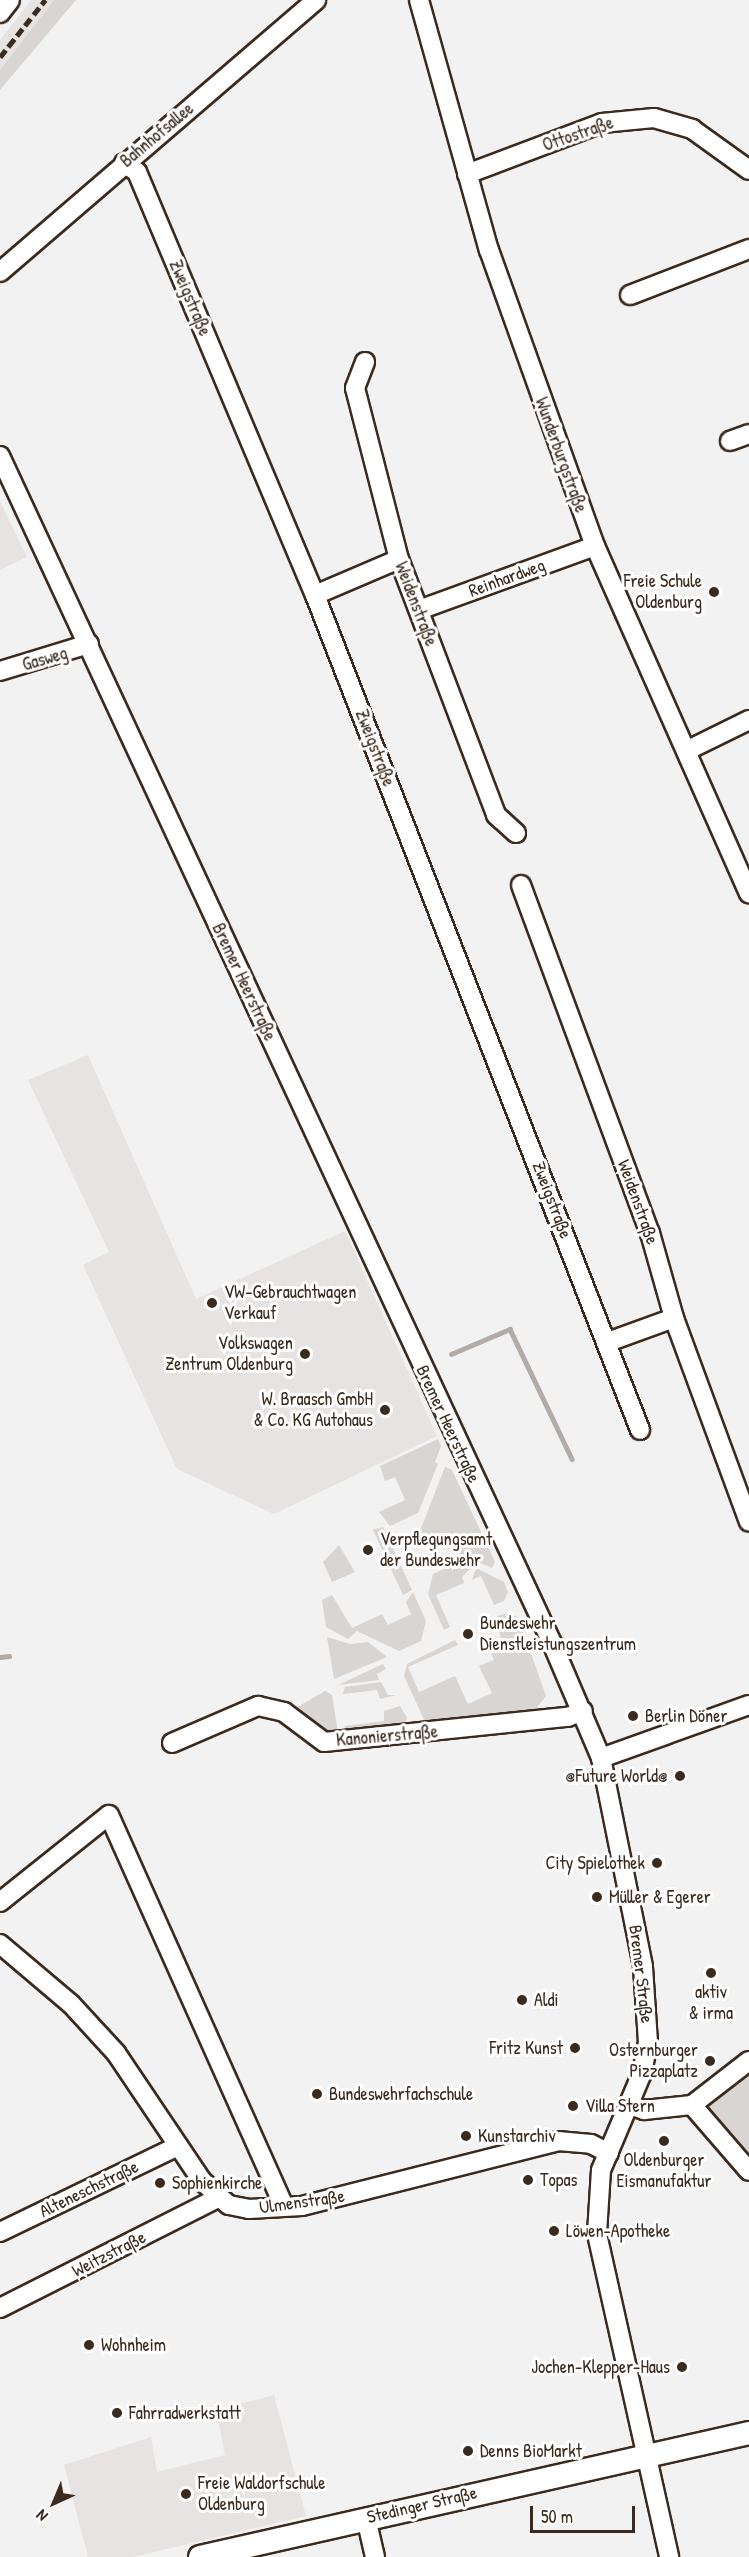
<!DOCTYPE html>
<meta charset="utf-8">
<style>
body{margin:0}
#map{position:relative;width:749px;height:2557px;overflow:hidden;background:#f3f2f2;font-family:"Patrick Hand",sans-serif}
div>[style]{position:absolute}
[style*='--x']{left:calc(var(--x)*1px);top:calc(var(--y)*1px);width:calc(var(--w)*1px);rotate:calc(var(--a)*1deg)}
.built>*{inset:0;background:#e6e3e2}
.green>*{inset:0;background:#d8d5d2}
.stream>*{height:4.5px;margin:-2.25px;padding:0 2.25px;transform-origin:2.25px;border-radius:2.25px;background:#b2aba7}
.roads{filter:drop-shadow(2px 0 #3b2a1e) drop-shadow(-2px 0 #3b2a1e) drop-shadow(0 2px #3b2a1e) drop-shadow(0 -2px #3b2a1e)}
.minor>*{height:18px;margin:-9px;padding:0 9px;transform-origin:9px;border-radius:9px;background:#fff}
.major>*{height:22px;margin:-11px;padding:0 11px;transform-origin:11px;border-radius:11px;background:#fff}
.rail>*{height:4.5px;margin-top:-2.25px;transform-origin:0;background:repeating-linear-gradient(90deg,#3b2a1e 0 9px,transparent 0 13.5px)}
.dots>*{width:16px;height:16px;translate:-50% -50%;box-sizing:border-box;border:3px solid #fff;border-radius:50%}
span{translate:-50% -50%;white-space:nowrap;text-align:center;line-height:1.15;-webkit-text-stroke:6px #fff;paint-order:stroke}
.street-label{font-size:18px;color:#3b2a1e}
.poi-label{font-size:18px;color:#3b2a1e}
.right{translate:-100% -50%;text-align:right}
.left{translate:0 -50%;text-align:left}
.north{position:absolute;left:24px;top:2473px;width:60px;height:60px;-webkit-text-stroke:4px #fff;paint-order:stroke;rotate:224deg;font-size:16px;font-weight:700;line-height:24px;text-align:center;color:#3b2a1e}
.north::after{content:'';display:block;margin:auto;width:21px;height:27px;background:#3b2a1e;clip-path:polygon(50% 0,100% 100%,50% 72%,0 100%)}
.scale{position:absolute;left:530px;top:2506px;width:105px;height:27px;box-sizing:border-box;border:3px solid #3b2a1e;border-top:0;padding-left:8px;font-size:18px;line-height:21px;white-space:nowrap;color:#3b2a1e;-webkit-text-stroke:4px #fff;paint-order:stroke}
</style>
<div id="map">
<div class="built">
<div style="clip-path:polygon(31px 0,54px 0,0 70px,0 40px)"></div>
<div style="clip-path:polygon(0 501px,27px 557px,0 570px)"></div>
<div style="clip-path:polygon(88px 1055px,196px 1299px,345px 1231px,437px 1436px,274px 1514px,177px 1469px,83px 1265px,109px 1252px,28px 1080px)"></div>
<div style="clip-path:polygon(274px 2395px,306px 2516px,133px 2557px,88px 2557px,64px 2465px,151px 2437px,157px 2472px,225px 2455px,216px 2410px)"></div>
</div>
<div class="green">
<div style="clip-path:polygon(54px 0,76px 0,0 90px,0 70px)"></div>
<div style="clip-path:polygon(438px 1439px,441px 1446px,435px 1462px,438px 1464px,418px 1513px,390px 1526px,379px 1512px,405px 1500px,395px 1477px,385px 1481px,380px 1466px)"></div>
<div style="clip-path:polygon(445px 1467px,452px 1470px,495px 1562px,492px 1568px,418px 1536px)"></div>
<div style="clip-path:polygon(383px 1527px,412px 1590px,403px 1595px,373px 1530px)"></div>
<div style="clip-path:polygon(339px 1545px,355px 1572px,332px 1582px,323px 1562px)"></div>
<div style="clip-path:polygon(459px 1562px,473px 1566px,462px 1577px,464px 1583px,436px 1595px,450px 1627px,444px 1630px,428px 1594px,433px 1574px)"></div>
<div style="clip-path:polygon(476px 1568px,504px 1582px,508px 1592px,504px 1601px,494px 1605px,481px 1576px,472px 1580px)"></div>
<div style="clip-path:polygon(413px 1592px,426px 1621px,421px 1641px,399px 1651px,357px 1631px,348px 1639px,326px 1627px,322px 1600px,332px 1595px,352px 1628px,382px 1614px,388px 1625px,411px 1614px,406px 1602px)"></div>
<div style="clip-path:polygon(508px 1613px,518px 1617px,546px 1696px,531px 1715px,426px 1724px,404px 1676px,407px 1664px,455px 1640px,458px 1645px,408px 1667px,419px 1692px,455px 1676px,468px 1704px,492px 1693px,479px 1666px,494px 1660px,489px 1648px,501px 1641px,497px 1616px)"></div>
<div style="clip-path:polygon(327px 1637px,350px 1644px,368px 1642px,387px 1657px,334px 1679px)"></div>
<div style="clip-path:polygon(383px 1664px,386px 1669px,377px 1674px,379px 1680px,338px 1685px)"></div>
<div style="clip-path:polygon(381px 1682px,388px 1695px,397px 1695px,380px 1699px,377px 1690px,343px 1694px,345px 1687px)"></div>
<div style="clip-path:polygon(325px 1691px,332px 1695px,338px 1733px,331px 1735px,294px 1709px)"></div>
<div style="clip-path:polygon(400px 1706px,407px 1718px,404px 1726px,345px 1731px,345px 1726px,384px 1721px,384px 1711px)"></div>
<div style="clip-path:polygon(749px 2070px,749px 2167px,701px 2112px)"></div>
</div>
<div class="stream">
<div style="--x:451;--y:1354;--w:64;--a:-23"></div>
<div style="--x:510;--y:1329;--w:144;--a:64.5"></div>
<div style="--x:0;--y:1657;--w:9;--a:-6"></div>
</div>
<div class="roads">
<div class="minor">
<div style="--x:419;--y:0;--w:260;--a:74.4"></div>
<div style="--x:489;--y:250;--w:314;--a:70.3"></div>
<div style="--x:595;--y:546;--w:380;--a:66.1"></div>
<div style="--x:0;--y:13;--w:16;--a:-52"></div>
<div style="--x:124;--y:163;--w:16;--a:35"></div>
<div style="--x:137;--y:172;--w:459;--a:67.2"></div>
<div style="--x:315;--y:595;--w:896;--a:68.73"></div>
<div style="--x:467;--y:174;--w:144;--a:-20.7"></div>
<div style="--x:602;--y:123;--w:52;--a:-5.5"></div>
<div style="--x:654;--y:118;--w:40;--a:16"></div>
<div style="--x:692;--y:129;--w:70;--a:35.7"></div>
<div style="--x:0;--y:272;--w:417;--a:-40.7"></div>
<div style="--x:630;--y:295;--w:128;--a:-21.1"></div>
<div style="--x:365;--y:362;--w:28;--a:111"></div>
<div style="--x:355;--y:388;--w:177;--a:75.6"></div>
<div style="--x:399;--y:559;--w:274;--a:69.2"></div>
<div style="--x:496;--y:815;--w:27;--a:42"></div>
<div style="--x:730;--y:441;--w:20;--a:-20"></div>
<div style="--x:0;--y:456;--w:1309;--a:65.06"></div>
<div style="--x:552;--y:1643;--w:125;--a:66.9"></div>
<div style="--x:601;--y:1758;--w:213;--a:78.6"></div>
<div style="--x:643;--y:1967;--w:75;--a:86.2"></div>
<div style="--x:648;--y:2042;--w:32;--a:101"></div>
<div style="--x:642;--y:2073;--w:105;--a:112.9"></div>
<div style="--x:601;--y:2170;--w:64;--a:93.6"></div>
<div style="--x:597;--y:2234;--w:331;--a:77.4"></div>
<div style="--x:315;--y:595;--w:91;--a:-23.2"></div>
<div style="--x:419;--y:610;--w:187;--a:-20"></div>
<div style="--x:0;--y:671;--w:93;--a:-16.9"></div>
<div style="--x:686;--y:751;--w:70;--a:-26.2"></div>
<div style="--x:521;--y:885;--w:371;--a:69.7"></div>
<div style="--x:650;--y:1233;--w:88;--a:74.2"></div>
<div style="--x:674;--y:1318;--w:217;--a:69.8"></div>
<div style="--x:608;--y:1342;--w:70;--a:-20"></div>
<div style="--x:172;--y:1743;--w:94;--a:-23.3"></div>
<div style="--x:258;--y:1706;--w:27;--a:13"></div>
<div style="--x:284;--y:1712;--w:50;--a:36.9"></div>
<div style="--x:324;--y:1742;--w:245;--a:-5.9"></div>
<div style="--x:568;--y:1717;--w:16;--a:-22"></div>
<div style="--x:601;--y:1758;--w:157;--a:-19.7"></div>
<div style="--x:0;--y:1902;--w:139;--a:-38.6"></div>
<div style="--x:109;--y:1815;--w:429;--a:65.9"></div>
<div style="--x:0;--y:1944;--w:93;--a:40.2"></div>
<div style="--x:71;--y:2004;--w:67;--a:47.4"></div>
<div style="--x:116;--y:2053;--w:154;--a:56.1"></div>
<div style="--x:202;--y:2181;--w:36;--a:42"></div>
<div style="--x:229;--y:2205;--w:20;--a:11"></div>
<div style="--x:249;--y:2209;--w:53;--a:-3.2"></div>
<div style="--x:302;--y:2206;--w:264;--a:-14.2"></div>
<div style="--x:558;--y:2141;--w:33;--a:5"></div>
<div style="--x:591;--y:2144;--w:20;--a:27"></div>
<div style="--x:630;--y:2105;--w:15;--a:20"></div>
<div style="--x:644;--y:2110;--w:48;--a:-5.9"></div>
<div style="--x:692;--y:2105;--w:87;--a:49.2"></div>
<div style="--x:692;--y:2105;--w:72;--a:-37.7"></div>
<div style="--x:0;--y:2232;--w:198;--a:-25.8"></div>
<div style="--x:0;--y:2308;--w:244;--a:-26.8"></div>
<div style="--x:366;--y:2518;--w:40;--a:77"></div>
</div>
<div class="major">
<div style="--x:200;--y:2557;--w:563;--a:-12.73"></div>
</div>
</div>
<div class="rail">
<div style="--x:0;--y:57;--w:73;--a:-51.7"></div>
</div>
<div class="dots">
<div style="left:714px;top:592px;background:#3b2a1e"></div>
<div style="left:212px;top:1303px;background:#3b2a1e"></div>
<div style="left:305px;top:1354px;background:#3b2a1e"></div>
<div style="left:385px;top:1410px;background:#3b2a1e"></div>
<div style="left:368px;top:1550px;background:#3b2a1e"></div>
<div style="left:468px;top:1634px;background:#3b2a1e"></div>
<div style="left:633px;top:1716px;background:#3b2a1e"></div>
<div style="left:680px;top:1776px;background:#3b2a1e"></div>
<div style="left:657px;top:1863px;background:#3b2a1e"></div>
<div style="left:597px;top:1897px;background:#3b2a1e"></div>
<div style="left:711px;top:1973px;background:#3b2a1e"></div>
<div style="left:522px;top:2000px;background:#3b2a1e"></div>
<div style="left:575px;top:2048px;background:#3b2a1e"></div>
<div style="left:710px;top:2061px;background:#3b2a1e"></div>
<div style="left:317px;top:2094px;background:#3b2a1e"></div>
<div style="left:573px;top:2106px;background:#3b2a1e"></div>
<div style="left:466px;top:2136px;background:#3b2a1e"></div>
<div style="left:664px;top:2141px;background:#3b2a1e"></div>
<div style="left:528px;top:2180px;background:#3b2a1e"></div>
<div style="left:160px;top:2183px;background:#3b2a1e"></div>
<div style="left:554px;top:2231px;background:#3b2a1e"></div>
<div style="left:89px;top:2345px;background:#3b2a1e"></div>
<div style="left:682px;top:2367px;background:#3b2a1e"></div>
<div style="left:117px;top:2413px;background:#3b2a1e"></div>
<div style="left:468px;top:2451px;background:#3b2a1e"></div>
<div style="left:186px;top:2494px;background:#3b2a1e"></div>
</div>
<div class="street-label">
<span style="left:578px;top:134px;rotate:-19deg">Ottostraße</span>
<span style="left:157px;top:135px;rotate:-40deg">Bahnhofsallee</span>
<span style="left:190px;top:298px;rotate:67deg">Zweigstraße</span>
<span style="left:561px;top:455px;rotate:70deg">Wunderburgstraße</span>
<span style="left:507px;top:578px;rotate:-20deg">Reinhardweg</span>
<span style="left:416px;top:604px;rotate:69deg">Weidenstraße</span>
<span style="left:45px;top:659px;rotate:-16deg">Gasweg</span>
<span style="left:375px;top:748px;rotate:69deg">Zweigstraße</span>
<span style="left:244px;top:982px;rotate:65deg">Bremer Heerstraße</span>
<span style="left:552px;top:1200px;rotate:69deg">Zweigstraße</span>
<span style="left:638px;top:1202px;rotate:70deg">Weidenstraße</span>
<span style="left:448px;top:1424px;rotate:65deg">Bremer Heerstraße</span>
<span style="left:387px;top:1736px;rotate:-5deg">Kanonierstraße</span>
<span style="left:641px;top:1974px;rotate:83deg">Bremer Straße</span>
<span style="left:89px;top:2189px;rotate:-26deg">Alteneschstraße</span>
<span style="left:302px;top:2202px;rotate:-8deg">Ulmenstraße</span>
<span style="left:109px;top:2254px;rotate:-27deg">Weitzstraße</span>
<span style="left:422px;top:2505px;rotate:-13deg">Stedinger Straße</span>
</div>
<div class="poi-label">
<span class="right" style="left:702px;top:592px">Freie Schule<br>Oldenburg</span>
<span class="left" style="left:224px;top:1303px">VW-Gebrauchtwagen<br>Verkauf</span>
<span class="right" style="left:293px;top:1354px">Volkswagen<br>Zentrum Oldenburg</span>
<span class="right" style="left:373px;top:1410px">W. Braasch GmbH<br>&amp; Co. KG Autohaus</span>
<span class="left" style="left:380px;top:1550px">Verpflegungsamt<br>der Bundeswehr</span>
<span class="left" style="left:480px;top:1634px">Bundeswehr<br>Dienstleistungszentrum</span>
<span class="left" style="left:645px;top:1716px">Berlin Döner</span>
<span class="right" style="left:668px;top:1776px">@Future World@</span>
<span class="right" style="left:645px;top:1863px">City Spielothek</span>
<span class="left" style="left:609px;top:1897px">Müller &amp; Egerer</span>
<span style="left:711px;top:2003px">aktiv<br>&amp; irma</span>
<span class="left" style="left:534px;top:2000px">Aldi</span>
<span class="right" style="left:563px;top:2048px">Fritz Kunst</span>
<span class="right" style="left:698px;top:2061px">Osternburger<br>Pizzaplatz</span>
<span class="left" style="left:329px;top:2094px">Bundeswehrfachschule</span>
<span class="left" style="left:585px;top:2106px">Villa Stern</span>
<span class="left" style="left:478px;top:2136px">Kunstarchiv</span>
<span style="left:664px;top:2171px">Oldenburger<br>Eismanufaktur</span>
<span class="left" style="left:540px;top:2180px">Topas</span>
<span class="left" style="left:172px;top:2183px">Sophienkirche</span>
<span class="left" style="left:566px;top:2231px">Löwen-Apotheke</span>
<span class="left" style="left:101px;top:2345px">Wohnheim</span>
<span class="right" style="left:670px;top:2367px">Jochen-Klepper-Haus</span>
<span class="left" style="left:129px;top:2413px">Fahrradwerkstatt</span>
<span class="left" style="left:480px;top:2451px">Denns BioMarkt</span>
<span class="left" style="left:198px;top:2494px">Freie Waldorfschule<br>Oldenburg</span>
</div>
<div class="north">N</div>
<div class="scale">50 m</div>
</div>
